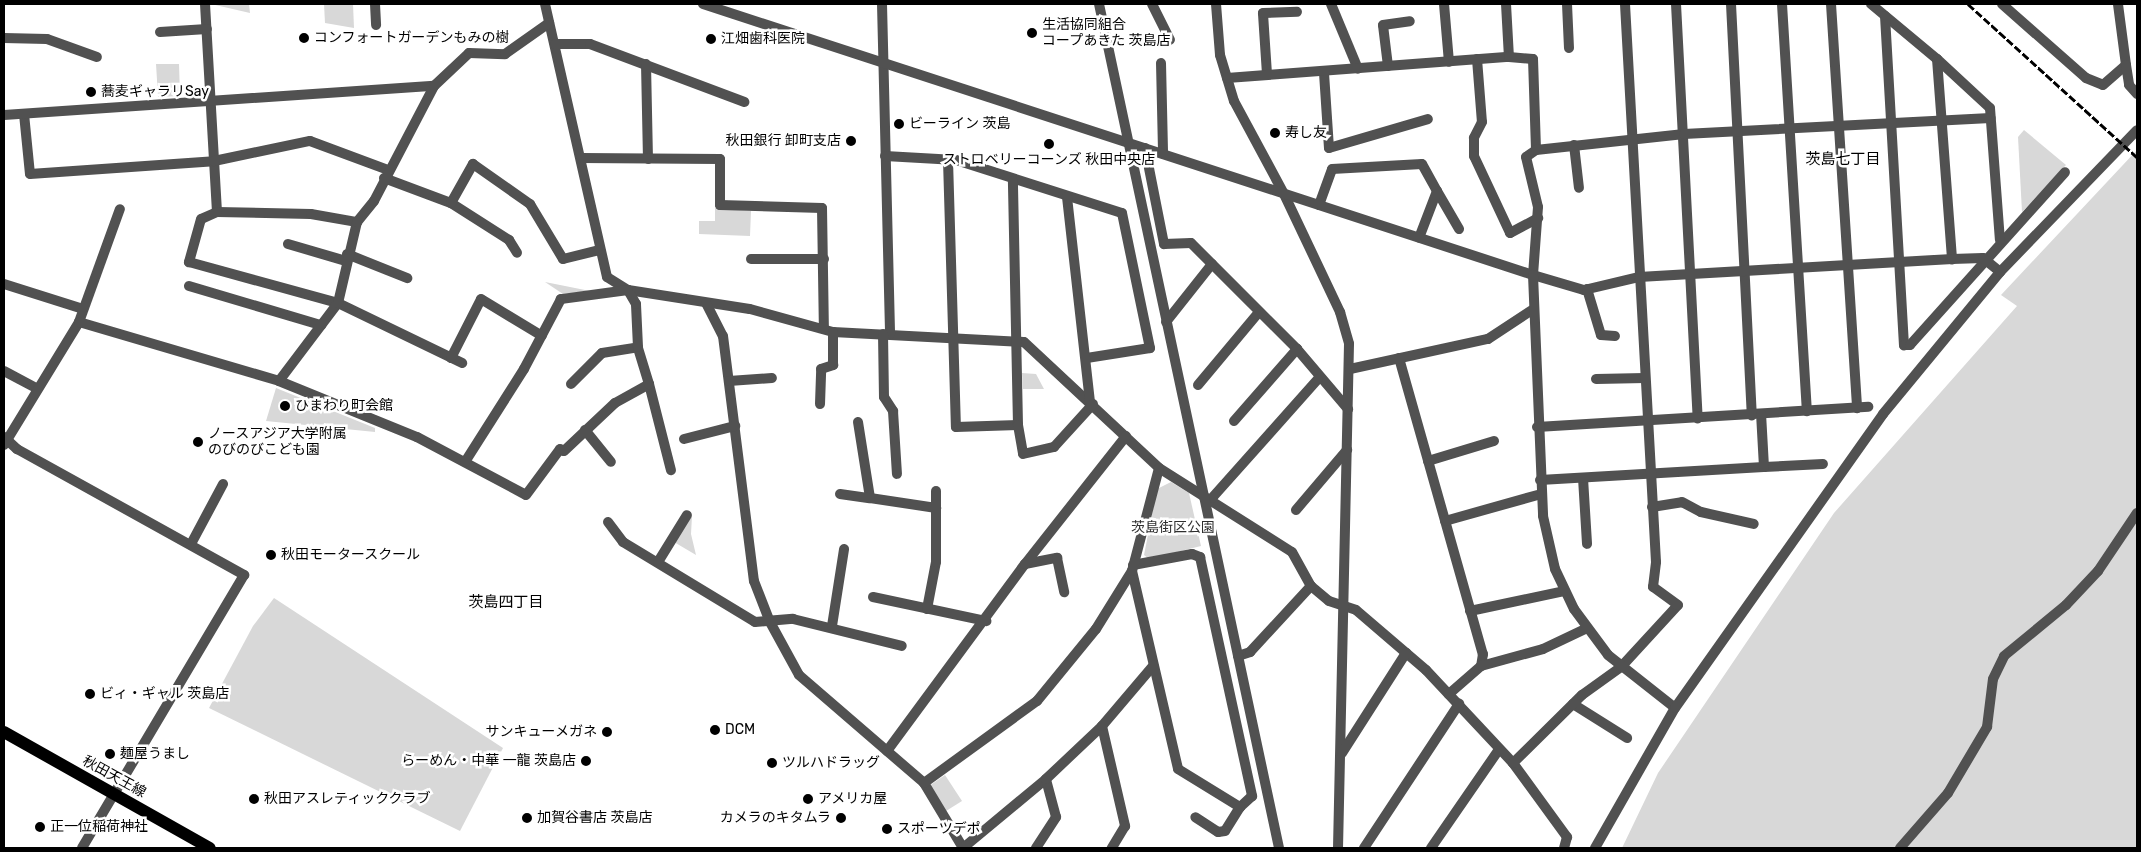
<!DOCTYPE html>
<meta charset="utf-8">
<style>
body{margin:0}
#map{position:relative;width:2141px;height:852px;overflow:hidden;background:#fff;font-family:Rubik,"Noto Sans JP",sans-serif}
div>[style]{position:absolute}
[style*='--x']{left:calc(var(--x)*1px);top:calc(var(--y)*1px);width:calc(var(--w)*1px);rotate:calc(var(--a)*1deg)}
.green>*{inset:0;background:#d8d8d8}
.minor>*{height:10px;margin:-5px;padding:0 5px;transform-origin:5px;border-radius:5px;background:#515151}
.tertiary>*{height:10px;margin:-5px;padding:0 5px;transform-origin:5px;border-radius:5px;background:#515151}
.primary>*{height:12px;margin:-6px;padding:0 6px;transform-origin:6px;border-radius:6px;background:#000}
.rail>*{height:3px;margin-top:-1.5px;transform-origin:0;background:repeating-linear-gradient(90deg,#000 0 8px,transparent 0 10.5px)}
.dots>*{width:14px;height:14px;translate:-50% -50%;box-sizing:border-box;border:2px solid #fff;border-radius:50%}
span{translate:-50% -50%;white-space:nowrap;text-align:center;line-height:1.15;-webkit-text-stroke:5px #fff;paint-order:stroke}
.poi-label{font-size:14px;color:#000}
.left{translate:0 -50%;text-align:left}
.right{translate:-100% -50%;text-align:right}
.park-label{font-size:14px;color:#2f2f2f}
.street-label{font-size:14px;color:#000}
.neighbourhood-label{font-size:15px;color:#000}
.frame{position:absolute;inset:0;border:5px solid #000;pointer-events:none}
</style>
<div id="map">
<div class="green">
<div style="clip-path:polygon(211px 4px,249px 4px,250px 13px)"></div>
<div style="clip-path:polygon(324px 4px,353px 4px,354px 28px,325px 23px)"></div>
<div style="clip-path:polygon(156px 64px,179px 64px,180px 96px,158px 97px)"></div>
<div style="clip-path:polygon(2024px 130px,2066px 165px,2022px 212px,2018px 137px)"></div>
<div style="clip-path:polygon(2137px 150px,2137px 848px,1622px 848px,1658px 773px,1834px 513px,2017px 306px,2001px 295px)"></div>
<div style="clip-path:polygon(715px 208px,751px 211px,750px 236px,699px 234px,699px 221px,715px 221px)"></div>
<div style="clip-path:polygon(545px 282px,590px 291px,563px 294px)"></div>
<div style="clip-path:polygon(1022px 373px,1036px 374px,1044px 389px,1023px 389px)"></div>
<div style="clip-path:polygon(276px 388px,375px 428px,375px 432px,266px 421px)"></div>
<div style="clip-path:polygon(1171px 482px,1189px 493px,1201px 546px,1149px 559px,1144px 555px,1157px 489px)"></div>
<div style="clip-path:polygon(692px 516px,691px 534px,696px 555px,674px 542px)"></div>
<div style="clip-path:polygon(274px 598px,503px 748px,460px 831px,209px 708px,253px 626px)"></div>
<div style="clip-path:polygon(945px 775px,962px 801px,946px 811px,929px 786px)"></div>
</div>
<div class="minor">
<div style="--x:205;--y:4;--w:208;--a:86.7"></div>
<div style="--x:217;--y:212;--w:94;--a:1.2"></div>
<div style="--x:311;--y:214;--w:47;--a:9.9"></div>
<div style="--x:375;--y:4;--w:21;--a:87"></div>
<div style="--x:545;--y:4;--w:280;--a:77.2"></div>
<div style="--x:607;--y:277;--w:25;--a:32"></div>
<div style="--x:628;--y:290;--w:123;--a:8.9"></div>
<div style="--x:750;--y:309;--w:86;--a:15.5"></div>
<div style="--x:833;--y:332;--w:191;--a:3"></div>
<div style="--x:1024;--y:342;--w:185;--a:43"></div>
<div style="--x:1159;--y:468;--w:157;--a:32.3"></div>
<div style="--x:1292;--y:552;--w:39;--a:61"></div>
<div style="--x:1311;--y:586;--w:23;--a:40"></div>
<div style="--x:1329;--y:601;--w:28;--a:18"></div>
<div style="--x:1356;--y:610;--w:92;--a:40.6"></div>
<div style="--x:1426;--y:670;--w:127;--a:46.9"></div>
<div style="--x:1513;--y:763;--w:92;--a:53.9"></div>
<div style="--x:1567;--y:837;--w:11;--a:105"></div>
<div style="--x:882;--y:4;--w:330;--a:88.6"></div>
<div style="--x:1152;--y:4;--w:40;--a:63.4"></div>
<div style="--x:1216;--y:4;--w:51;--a:85.5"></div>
<div style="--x:1220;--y:55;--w:48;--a:73.1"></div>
<div style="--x:1234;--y:101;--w:106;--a:61.7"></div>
<div style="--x:1284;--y:194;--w:131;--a:64.6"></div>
<div style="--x:1340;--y:312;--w:33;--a:74"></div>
<div style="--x:1349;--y:344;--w:504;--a:91.25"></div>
<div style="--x:1331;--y:4;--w:70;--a:67.4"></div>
<div style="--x:1444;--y:4;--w:58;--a:85.1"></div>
<div style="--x:1506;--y:4;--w:53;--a:86.8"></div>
<div style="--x:1567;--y:4;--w:44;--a:87.4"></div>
<div style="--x:1676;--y:4;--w:415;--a:87"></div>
<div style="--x:1731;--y:4;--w:412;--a:87.1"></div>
<div style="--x:1782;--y:4;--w:408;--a:86.5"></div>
<div style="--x:1831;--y:4;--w:405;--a:86.3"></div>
<div style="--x:1871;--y:4;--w:86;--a:39.8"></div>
<div style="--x:1937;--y:59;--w:201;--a:85.7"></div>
<div style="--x:2002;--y:4;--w:112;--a:41.4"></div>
<div style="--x:2086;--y:78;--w:18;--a:22"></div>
<div style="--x:2103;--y:85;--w:30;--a:-41"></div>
<div style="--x:2126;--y:65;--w:62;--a:-97.5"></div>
<div style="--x:1885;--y:16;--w:330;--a:86.7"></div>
<div style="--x:1904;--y:345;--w:6;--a:0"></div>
<div style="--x:1910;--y:345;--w:232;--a:-48.1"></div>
<div style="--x:160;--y:32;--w:47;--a:-3.7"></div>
<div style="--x:4;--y:38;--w:43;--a:1.3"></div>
<div style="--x:47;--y:39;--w:53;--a:19.8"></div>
<div style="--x:555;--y:44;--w:35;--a:0"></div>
<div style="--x:590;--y:44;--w:165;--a:20.6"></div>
<div style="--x:1477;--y:59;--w:63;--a:85.5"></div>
<div style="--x:1482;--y:122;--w:18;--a:117"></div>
<div style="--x:1474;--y:138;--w:18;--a:90"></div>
<div style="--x:1474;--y:156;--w:85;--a:64.9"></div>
<div style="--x:1510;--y:233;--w:32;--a:-28"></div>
<div style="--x:1937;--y:59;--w:72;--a:42.8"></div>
<div style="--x:1990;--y:108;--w:132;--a:85.7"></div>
<div style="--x:1161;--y:63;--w:91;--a:88.7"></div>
<div style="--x:646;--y:64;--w:95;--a:88.8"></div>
<div style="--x:2126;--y:65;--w:20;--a:81"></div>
<div style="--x:2129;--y:85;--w:12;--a:48"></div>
<div style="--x:1388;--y:66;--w:41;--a:-97"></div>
<div style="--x:1383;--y:25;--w:27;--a:-8"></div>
<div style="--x:1324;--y:73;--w:75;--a:86.2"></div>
<div style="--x:1329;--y:148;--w:103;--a:-16.3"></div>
<div style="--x:1267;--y:74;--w:61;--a:-93.8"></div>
<div style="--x:1263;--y:13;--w:34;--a:-2"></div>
<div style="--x:1227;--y:78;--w:283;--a:-4.3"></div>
<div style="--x:1509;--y:57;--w:24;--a:5"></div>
<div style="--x:1533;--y:59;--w:91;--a:88.1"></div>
<div style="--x:1536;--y:150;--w:12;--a:145"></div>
<div style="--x:1526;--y:157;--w:51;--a:76.5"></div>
<div style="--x:1538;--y:207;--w:68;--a:94.2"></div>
<div style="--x:1533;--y:275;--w:53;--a:16.4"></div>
<div style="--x:1584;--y:290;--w:57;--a:-13.3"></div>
<div style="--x:1639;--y:277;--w:314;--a:-3.3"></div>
<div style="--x:1952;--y:259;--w:31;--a:-2"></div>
<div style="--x:1983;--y:258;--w:22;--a:39"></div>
<div style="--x:24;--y:114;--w:60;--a:84.3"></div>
<div style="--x:30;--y:174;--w:184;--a:-4"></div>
<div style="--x:214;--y:161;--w:98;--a:-11.8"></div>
<div style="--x:310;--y:141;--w:83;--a:20.4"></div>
<div style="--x:4;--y:115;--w:431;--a:-3.9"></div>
<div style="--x:1574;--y:145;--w:43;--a:83.4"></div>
<div style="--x:1145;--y:148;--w:98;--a:78.8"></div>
<div style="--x:1164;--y:244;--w:27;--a:-2"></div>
<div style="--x:1191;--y:243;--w:150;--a:45"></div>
<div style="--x:1297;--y:349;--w:79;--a:49.6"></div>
<div style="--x:1536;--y:150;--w:149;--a:-6.2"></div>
<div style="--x:1684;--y:134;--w:307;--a:-3"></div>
<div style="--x:885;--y:156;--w:71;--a:3.2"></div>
<div style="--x:956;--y:160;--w:174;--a:17.7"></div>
<div style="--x:1122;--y:213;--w:138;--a:78.3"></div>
<div style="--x:1150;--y:348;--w:64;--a:171"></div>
<div style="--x:581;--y:158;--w:139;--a:0.4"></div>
<div style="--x:720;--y:159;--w:46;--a:90"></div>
<div style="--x:720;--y:205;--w:102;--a:1.7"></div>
<div style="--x:822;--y:208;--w:121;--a:89.1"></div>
<div style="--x:948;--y:160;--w:267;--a:88.3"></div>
<div style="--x:956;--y:427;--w:62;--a:-1.8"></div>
<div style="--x:1018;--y:425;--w:244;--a:-91.2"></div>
<div style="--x:384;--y:178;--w:72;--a:20.5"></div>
<div style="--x:451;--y:203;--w:69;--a:32.5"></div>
<div style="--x:509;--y:240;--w:15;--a:58"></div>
<div style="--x:1437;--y:191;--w:44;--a:59.9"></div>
<div style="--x:1067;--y:197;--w:205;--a:83.6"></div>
<div style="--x:451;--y:203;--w:45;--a:-60.6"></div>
<div style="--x:473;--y:164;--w:70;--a:35.1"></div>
<div style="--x:530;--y:204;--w:64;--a:59"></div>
<div style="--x:563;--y:259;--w:36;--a:-14"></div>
<div style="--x:1319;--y:205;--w:38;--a:-70"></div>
<div style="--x:1332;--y:169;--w:90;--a:-3.2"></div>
<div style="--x:1422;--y:164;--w:31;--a:61"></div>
<div style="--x:1437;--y:191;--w:50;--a:111"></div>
<div style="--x:217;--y:212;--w:17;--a:156"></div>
<div style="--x:201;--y:219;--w:45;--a:105.6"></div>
<div style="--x:189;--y:262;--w:155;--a:15.4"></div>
<div style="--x:338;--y:303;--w:138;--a:25.8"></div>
<div style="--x:288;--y:244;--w:60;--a:16.3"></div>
<div style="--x:347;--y:254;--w:65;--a:21.8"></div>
<div style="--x:751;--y:259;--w:73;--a:0"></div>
<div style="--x:4;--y:284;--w:83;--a:17.6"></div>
<div style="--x:189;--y:286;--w:138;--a:16.5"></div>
<div style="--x:1587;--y:289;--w:48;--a:73.1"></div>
<div style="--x:1601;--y:335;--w:14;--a:4"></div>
<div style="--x:706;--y:303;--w:37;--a:63"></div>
<div style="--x:723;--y:336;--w:247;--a:82.8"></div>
<div style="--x:754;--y:581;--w:44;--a:68.7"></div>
<div style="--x:770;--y:622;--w:60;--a:61.3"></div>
<div style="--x:799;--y:675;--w:165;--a:40.8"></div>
<div style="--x:924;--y:783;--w:76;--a:59"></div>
<div style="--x:79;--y:322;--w:120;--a:-70.1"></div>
<div style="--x:1166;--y:322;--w:74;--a:-51.6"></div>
<div style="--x:883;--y:334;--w:63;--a:89.1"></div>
<div style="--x:884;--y:397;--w:17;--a:57"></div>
<div style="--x:893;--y:411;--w:63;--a:86.4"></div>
<div style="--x:451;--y:358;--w:66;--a:-63"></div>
<div style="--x:481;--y:299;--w:71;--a:31.2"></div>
<div style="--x:1399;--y:358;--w:308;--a:74.2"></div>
<div style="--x:1483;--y:654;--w:12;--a:99"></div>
<div style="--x:1481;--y:666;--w:43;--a:138.8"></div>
<div style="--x:1350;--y:369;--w:141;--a:-12.3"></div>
<div style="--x:1488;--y:339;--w:53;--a:-33.4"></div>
<div style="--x:4;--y:371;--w:36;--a:28"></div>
<div style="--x:1596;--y:379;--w:49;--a:-1.2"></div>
<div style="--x:279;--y:381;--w:98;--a:-52.9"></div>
<div style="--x:338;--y:303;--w:83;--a:-76.8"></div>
<div style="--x:357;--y:222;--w:27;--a:-51"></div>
<div style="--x:374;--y:201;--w:130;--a:-62.4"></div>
<div style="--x:434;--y:86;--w:48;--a:-43.3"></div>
<div style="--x:469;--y:53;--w:36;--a:2"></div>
<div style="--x:505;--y:54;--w:54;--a:-35.2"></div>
<div style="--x:729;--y:381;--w:43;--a:-4"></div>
<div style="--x:571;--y:384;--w:44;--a:-45"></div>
<div style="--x:602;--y:353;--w:36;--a:-9"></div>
<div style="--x:649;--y:384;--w:89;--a:75.7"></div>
<div style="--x:1198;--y:385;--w:95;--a:-50.1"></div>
<div style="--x:820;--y:404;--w:35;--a:-88"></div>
<div style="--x:821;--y:369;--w:13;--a:-18"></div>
<div style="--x:833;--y:365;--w:33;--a:-90"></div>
<div style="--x:1234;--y:421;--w:96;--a:-48.8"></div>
<div style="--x:858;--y:422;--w:77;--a:81"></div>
<div style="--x:870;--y:498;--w:67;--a:8.6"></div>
<div style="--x:1018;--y:425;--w:29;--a:80"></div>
<div style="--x:1023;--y:454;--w:32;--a:-13"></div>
<div style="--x:1054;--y:447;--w:58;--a:-47.8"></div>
<div style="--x:1537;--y:427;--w:332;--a:-3.5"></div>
<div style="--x:585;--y:430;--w:41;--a:50.9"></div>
<div style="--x:4;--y:437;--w:18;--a:43"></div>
<div style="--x:17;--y:449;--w:260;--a:29"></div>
<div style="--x:244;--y:575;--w:317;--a:120.7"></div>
<div style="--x:684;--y:439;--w:53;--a:-14.3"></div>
<div style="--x:4;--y:445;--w:144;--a:-58.6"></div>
<div style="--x:79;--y:322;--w:209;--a:16.4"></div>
<div style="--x:279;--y:381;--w:149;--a:22.1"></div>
<div style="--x:417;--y:437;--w:123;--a:28"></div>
<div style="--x:526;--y:495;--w:57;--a:-53.5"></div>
<div style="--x:560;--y:449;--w:4;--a:27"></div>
<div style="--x:564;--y:451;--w:70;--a:-43.3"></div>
<div style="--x:615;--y:403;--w:39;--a:-29"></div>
<div style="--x:649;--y:384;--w:39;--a:-107"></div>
<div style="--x:638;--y:347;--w:43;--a:-92.7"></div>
<div style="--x:636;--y:304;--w:16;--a:-120"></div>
<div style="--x:628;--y:290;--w:68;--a:172.3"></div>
<div style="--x:561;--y:299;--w:79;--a:117.9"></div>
<div style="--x:524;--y:369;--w:110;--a:122.4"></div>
<div style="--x:1428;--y:461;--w:69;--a:-16.9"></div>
<div style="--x:1764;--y:467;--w:59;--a:-2.9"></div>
<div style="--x:1583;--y:478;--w:66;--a:86.5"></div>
<div style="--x:1540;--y:480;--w:224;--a:-3.3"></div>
<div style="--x:1764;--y:467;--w:53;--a:-93.2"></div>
<div style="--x:840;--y:494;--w:30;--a:8"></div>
<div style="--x:1212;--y:498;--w:159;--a:-48.3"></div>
<div style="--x:1652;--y:507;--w:30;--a:-9"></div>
<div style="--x:1682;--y:502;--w:21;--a:28"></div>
<div style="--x:1701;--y:512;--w:54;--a:12.8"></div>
<div style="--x:1296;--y:510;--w:79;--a:-49.6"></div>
<div style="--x:1445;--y:521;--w:100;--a:-15.7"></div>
<div style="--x:608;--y:522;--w:25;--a:53"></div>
<div style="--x:623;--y:542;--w:154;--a:31.2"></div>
<div style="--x:755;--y:622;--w:38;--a:-5"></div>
<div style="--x:793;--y:619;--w:112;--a:13.9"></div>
<div style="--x:191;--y:544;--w:68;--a:-61.9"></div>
<div style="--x:658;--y:562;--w:55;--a:-58.3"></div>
<div style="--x:1025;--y:564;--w:33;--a:-11"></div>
<div style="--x:1057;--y:558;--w:35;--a:78"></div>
<div style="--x:1133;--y:565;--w:60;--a:-10.6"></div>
<div style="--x:1192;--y:554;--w:9;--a:21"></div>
<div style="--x:1200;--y:557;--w:245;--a:77.7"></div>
<div style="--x:1252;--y:796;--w:16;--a:137"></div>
<div style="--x:1132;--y:571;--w:203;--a:76.9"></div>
<div style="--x:1178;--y:769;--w:73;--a:31.5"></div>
<div style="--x:1240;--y:807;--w:28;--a:122"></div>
<div style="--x:1225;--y:831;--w:7;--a:172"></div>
<div style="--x:1218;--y:832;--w:27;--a:-147"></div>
<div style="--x:873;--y:597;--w:116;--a:12"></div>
<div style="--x:927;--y:609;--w:48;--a:-79.2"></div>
<div style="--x:936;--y:562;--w:71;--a:-90"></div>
<div style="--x:1470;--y:611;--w:96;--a:-12"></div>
<div style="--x:832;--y:626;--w:78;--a:-81.1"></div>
<div style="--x:1238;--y:656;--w:13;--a:-18"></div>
<div style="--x:1250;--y:652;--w:90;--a:-47.3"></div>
<div style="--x:1481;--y:666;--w:64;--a:-15.3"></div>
<div style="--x:1543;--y:649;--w:49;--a:-25.5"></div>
<div style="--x:1573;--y:704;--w:64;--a:32.2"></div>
<div style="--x:1102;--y:726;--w:103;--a:77"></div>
<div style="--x:1125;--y:826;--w:26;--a:121"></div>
<div style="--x:887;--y:751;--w:232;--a:-53.6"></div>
<div style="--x:1025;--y:564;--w:163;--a:-51.7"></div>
<div style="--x:1342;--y:753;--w:119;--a:-57.4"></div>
<div style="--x:1513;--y:763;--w:97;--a:-44.6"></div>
<div style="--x:1582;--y:695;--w:48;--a:-35.7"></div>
<div style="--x:1621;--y:667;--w:84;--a:-47.4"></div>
<div style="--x:1678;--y:605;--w:31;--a:-144"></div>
<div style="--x:1653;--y:587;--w:25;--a:-83"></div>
<div style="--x:1656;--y:562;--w:559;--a:-93.18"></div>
<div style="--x:924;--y:783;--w:140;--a:-36"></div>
<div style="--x:1037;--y:701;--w:93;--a:-50.7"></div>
<div style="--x:1096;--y:629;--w:68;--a:-58.2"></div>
<div style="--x:1132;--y:571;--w:106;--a:-75.3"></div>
<div style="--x:963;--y:848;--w:108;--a:-39.7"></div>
<div style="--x:1036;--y:848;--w:37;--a:-57"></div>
<div style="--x:1056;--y:817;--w:39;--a:-105"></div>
<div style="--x:1046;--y:779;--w:77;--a:-43.4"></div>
<div style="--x:1102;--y:726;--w:79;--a:-49.6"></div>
<div style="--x:1364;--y:848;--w:173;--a:-56.6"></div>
<div style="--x:1431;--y:848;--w:118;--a:-55.4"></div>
<div style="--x:1900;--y:848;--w:73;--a:-48.9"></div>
<div style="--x:1948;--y:793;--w:77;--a:-59.4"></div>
<div style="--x:1987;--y:727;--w:48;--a:-82.9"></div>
<div style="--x:1993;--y:679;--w:25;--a:-64"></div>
<div style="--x:2004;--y:656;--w:80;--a:-39.4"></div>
<div style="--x:2066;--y:605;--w:47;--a:-46.7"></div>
<div style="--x:2098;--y:571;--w:70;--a:-56.1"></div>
</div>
<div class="tertiary">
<div style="--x:703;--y:4;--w:873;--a:18.08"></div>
<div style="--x:1533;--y:275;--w:241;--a:87.6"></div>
<div style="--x:1543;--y:516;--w:54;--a:77.2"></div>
<div style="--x:1555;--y:569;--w:44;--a:64.6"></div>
<div style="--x:1574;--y:609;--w:57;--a:53.5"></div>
<div style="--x:1608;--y:655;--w:85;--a:38.3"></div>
<div style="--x:1099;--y:4;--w:863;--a:77.96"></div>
<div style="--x:1595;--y:848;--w:161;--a:-60.3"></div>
<div style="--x:1675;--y:708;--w:360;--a:-54.7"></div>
<div style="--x:1883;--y:414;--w:184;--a:-50.5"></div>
<div style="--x:2000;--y:272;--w:197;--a:-46"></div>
</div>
<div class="primary">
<div style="--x:4;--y:732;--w:236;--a:29.4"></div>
</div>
<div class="rail">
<div style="--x:1968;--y:4;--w:228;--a:42.2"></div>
</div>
<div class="dots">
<div style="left:1032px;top:33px;background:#000"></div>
<div style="left:304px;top:38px;background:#000"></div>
<div style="left:711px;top:39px;background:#000"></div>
<div style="left:91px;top:92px;background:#000"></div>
<div style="left:899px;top:124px;background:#000"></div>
<div style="left:1275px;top:133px;background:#000"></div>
<div style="left:851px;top:141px;background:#000"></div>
<div style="left:1049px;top:144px;background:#000"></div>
<div style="left:285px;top:406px;background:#000"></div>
<div style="left:198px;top:442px;background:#000"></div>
<div style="left:271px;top:555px;background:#000"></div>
<div style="left:90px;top:694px;background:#000"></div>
<div style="left:715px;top:730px;background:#000"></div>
<div style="left:607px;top:732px;background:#000"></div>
<div style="left:110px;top:754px;background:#000"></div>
<div style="left:586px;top:761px;background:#000"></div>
<div style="left:772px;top:763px;background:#000"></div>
<div style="left:254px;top:799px;background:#000"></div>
<div style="left:808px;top:799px;background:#000"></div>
<div style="left:527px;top:818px;background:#000"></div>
<div style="left:841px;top:818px;background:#000"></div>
<div style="left:40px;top:827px;background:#000"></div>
<div style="left:887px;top:829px;background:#000"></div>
</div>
<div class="poi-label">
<span class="left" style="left:1042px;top:33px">生活協同組合<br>コープあきた 茨島店</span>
<span class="left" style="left:314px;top:38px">コンフォートガーデンもみの樹</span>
<span class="left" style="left:721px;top:39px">江畑歯科医院</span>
<span class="left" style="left:101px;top:92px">蕎麦ギャラリSay</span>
<span class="left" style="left:909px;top:124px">ビーライン 茨島</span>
<span class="left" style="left:1285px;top:133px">寿し友</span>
<span class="right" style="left:841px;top:141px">秋田銀行 卸町支店</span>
<span style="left:1049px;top:160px">ストロベリーコーンズ 秋田中央店</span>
<span class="left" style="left:295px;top:406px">ひまわり町会館</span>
<span class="left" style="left:208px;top:442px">ノースアジア大学附属<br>のびのびこども園</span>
<span class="left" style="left:281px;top:555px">秋田モータースクール</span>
<span class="left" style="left:100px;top:694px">ビィ・ギャル 茨島店</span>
<span class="left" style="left:725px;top:730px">DCM</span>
<span class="right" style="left:597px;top:732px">サンキューメガネ</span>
<span class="left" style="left:120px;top:754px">麺屋うまし</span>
<span class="right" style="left:576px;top:761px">らーめん・中華 一龍 茨島店</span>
<span class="left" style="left:782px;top:763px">ツルハドラッグ</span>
<span class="left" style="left:264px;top:799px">秋田アスレティッククラブ</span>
<span class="left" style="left:818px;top:799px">アメリカ屋</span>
<span class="left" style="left:537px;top:818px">加賀谷書店 茨島店</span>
<span class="right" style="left:831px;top:818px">カメラのキタムラ</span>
<span class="left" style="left:50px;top:827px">正一位稲荷神社</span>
<span class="left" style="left:897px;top:829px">スポーツデポ</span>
</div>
<div class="park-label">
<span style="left:1173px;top:528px">茨島街区公園</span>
</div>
<div class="street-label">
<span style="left:114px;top:777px;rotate:29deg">秋田天王線</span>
</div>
<div class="neighbourhood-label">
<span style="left:1843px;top:160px">茨島七丁目</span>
<span style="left:506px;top:603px">茨島四丁目</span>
</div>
<div class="frame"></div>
</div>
